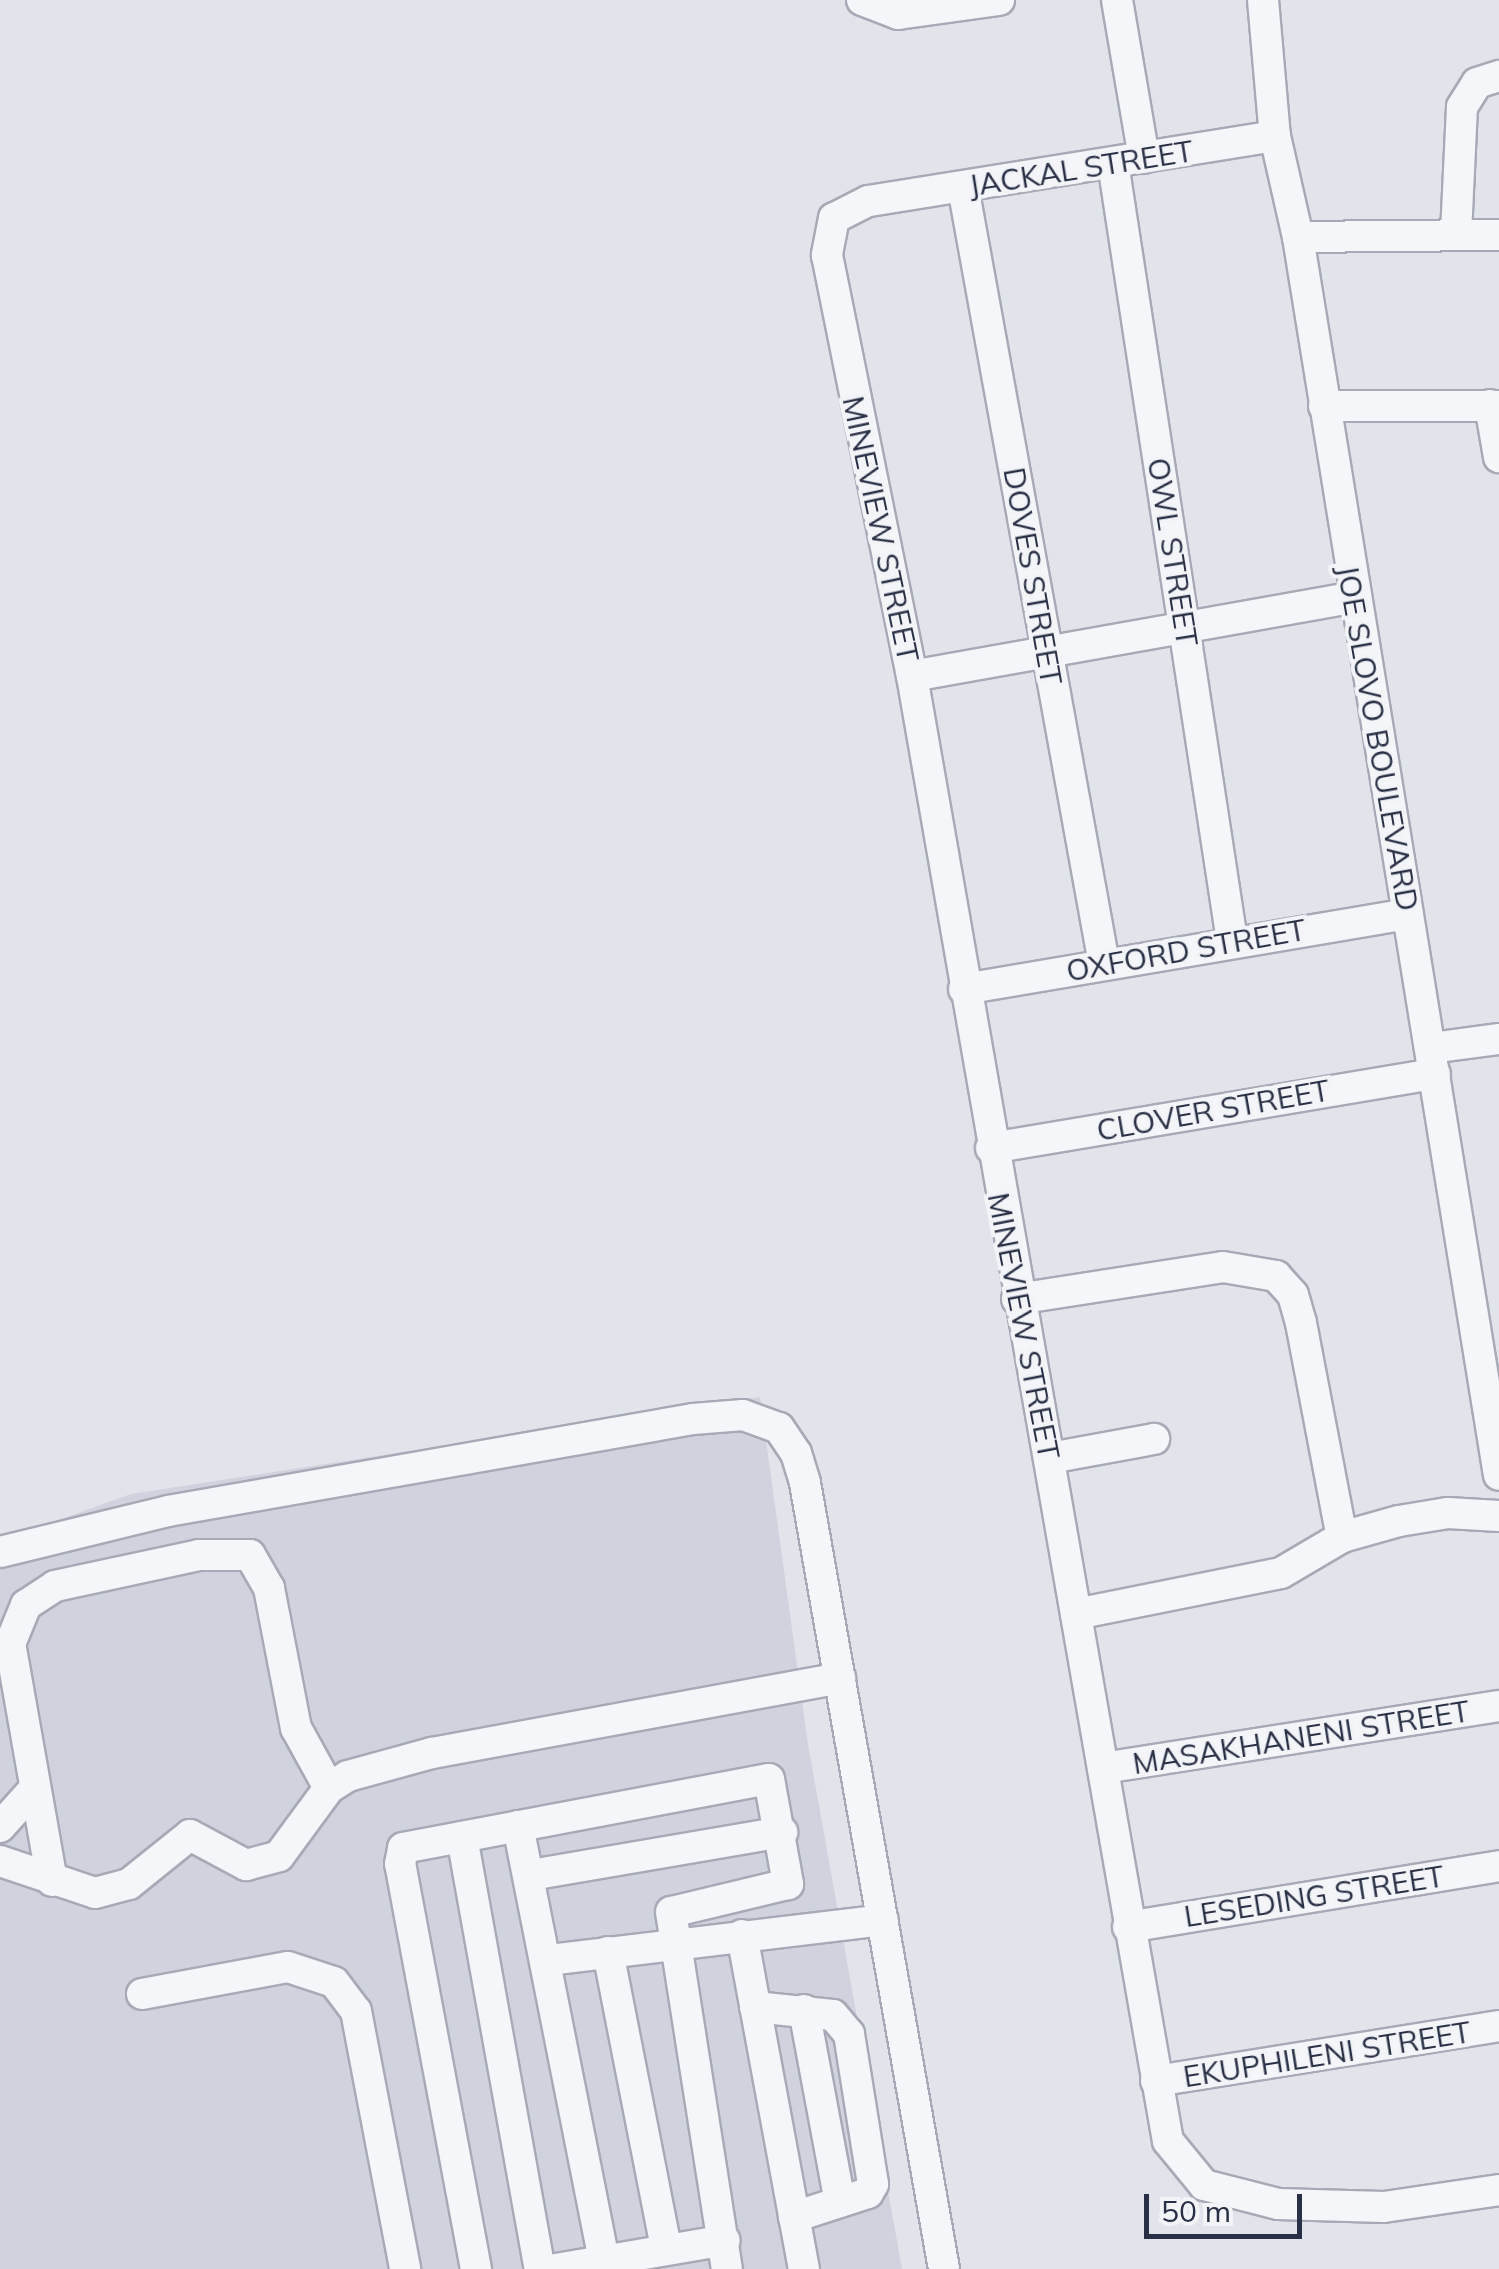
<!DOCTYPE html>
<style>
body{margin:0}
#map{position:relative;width:1499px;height:2269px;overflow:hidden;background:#e2e4eb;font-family:Mulish,sans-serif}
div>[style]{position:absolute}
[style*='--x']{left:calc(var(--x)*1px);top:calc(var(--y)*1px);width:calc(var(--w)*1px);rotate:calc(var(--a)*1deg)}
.built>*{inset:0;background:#d0d3dd}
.roads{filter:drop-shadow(2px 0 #a7aab6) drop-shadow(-2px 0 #a7aab6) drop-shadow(0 2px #a7aab6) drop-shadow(0 -2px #a7aab6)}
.minor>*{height:30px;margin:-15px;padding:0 15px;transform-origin:15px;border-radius:15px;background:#f5f6f9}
span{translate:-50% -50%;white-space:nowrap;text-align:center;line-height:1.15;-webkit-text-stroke:8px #f2f4f8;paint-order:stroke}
.street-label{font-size:30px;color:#292f44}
.scale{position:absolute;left:1144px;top:2194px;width:158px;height:45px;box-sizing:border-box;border:5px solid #292f44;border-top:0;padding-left:12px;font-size:30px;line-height:35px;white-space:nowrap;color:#292f44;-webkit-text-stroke:8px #f2f4f8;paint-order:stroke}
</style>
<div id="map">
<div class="built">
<div style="clip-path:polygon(760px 1397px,808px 1744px,902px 2269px,0 2269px,0 1541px,131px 1494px)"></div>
</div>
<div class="roads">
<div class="minor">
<div style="--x:862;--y:0;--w:39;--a:21"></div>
<div style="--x:898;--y:14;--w:102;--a:-7.9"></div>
<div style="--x:1117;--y:0;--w:160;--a:80.3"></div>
<div style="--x:1263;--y:0;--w:137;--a:85"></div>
<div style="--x:1275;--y:136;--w:104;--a:77.2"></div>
<div style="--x:1298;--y:237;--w:1254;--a:80.78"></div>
<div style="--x:1275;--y:136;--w:412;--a:170.9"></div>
<div style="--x:868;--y:201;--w:38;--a:153"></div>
<div style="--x:834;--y:218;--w:38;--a:101"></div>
<div style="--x:827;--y:255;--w:429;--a:78.6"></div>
<div style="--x:912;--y:676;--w:1487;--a:80.09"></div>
<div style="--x:1168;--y:2141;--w:57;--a:50.7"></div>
<div style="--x:1204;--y:2185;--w:76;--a:14.4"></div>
<div style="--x:1278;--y:2204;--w:106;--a:1.6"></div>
<div style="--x:1384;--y:2207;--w:116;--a:-8.4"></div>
<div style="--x:1113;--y:163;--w:787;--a:81.3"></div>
<div style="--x:963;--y:187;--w:790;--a:79.71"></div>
<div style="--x:1456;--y:234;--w:127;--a:-87.3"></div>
<div style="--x:1462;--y:107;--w:28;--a:-58"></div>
<div style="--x:1477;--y:83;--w:23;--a:-18"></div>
<div style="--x:1298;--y:237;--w:201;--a:-0.6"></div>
<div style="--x:1490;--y:405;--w:53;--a:80.2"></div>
<div style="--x:1324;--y:406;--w:175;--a:0"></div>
<div style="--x:912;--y:676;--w:449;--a:-10.1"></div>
<div style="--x:964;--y:989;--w:450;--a:-9.6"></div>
<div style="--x:1431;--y:1048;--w:69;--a:-7.5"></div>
<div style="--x:991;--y:1148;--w:450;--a:-9.5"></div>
<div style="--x:1017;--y:1299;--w:208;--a:-8.8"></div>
<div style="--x:1223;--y:1267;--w:54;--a:9.6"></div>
<div style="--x:1276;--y:1276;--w:25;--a:48"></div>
<div style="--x:1293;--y:1295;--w:29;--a:74"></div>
<div style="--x:1301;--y:1323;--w:218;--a:79.2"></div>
<div style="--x:1050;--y:1458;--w:106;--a:-10.4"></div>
<div style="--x:0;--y:1552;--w:173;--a:-13.7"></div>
<div style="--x:168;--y:1511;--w:533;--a:-9.94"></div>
<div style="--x:693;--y:1419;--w:50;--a:-4.6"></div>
<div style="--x:743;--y:1415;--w:38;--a:20"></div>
<div style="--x:779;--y:1428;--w:30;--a:56"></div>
<div style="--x:796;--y:1453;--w:31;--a:73"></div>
<div style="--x:805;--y:1483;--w:798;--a:79.97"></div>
<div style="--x:1076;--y:1614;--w:209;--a:-11.3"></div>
<div style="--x:1281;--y:1573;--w:71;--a:-30.5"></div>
<div style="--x:1342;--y:1537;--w:59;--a:-15.7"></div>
<div style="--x:1399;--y:1521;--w:50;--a:-9.3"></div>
<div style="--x:1448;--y:1513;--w:51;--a:3.4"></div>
<div style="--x:1103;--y:1768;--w:401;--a:-8.9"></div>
<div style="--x:518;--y:1826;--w:442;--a:78.8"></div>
<div style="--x:0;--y:1827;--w:52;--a:-48.1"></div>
<div style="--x:462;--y:1837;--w:439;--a:79.8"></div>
<div style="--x:0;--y:1861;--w:100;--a:18.6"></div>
<div style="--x:95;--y:1893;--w:35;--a:-15"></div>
<div style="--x:129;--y:1884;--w:78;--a:-38.8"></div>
<div style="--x:190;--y:1835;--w:64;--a:28.2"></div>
<div style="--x:246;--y:1865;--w:34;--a:-15"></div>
<div style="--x:279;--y:1856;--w:84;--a:-53.7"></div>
<div style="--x:329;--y:1788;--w:22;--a:-32"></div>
<div style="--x:348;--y:1776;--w:87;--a:-15.3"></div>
<div style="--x:432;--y:1753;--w:415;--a:-10.4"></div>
<div style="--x:531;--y:1875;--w:255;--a:-9.7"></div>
<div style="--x:52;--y:1881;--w:241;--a:-100"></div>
<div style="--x:10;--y:1644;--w:42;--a:-67.7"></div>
<div style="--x:26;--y:1605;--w:35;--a:-33"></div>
<div style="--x:55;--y:1586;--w:147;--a:-12.1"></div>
<div style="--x:199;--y:1555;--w:51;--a:0"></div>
<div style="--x:250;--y:1555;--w:38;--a:60"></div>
<div style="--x:269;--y:1588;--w:143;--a:79.1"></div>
<div style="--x:296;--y:1728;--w:68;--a:61.2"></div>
<div style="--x:1128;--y:1927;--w:376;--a:-9.3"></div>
<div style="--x:742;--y:1935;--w:340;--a:79.5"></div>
<div style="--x:608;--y:1952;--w:302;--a:78.9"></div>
<div style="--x:548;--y:1960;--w:337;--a:-6.8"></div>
<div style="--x:142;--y:1994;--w:148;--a:-10.5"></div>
<div style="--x:288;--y:1967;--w:48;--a:18.1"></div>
<div style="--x:334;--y:1982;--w:36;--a:53"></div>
<div style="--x:356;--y:2011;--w:263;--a:79.2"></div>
<div style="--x:755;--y:2007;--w:78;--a:5.9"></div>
<div style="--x:833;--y:2015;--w:25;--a:50"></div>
<div style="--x:849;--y:2034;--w:152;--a:80.9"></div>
<div style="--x:873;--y:2184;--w:10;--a:119"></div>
<div style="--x:868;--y:2193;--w:78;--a:162"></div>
<div style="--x:804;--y:2010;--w:195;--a:79.4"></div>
<div style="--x:1156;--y:2081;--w:347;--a:-9.1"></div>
<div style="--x:476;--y:2269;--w:412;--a:-100.6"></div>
<div style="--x:400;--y:1864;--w:16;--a:-79"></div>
<div style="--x:403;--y:1848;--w:372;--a:-10.7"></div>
<div style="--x:769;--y:1779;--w:107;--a:79.7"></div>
<div style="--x:788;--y:1884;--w:120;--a:166.5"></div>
<div style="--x:671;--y:1912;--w:361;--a:81.1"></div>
<div style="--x:556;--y:2269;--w:171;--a:-9.7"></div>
</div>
</div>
<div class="street-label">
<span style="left:1081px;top:168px;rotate:-9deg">JACKAL STREET</span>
<span style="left:881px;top:529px;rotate:78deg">MINEVIEW STREET</span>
<span style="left:1173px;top:552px;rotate:81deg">OWL STREET</span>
<span style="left:1033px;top:576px;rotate:80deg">DOVES STREET</span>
<span style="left:1378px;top:738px;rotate:80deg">JOE SLOVO BOULEVARD</span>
<span style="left:1186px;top:950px;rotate:-10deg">OXFORD STREET</span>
<span style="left:1213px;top:1110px;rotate:-10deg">CLOVER STREET</span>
<span style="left:1024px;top:1326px;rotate:79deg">MINEVIEW STREET</span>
<span style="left:1301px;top:1737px;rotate:-9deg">MASAKHANENI STREET</span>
<span style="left:1314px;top:1896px;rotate:-9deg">LESEDING STREET</span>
<span style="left:1327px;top:2054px;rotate:-9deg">EKUPHILENI STREET</span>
</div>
<div class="scale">50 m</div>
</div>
